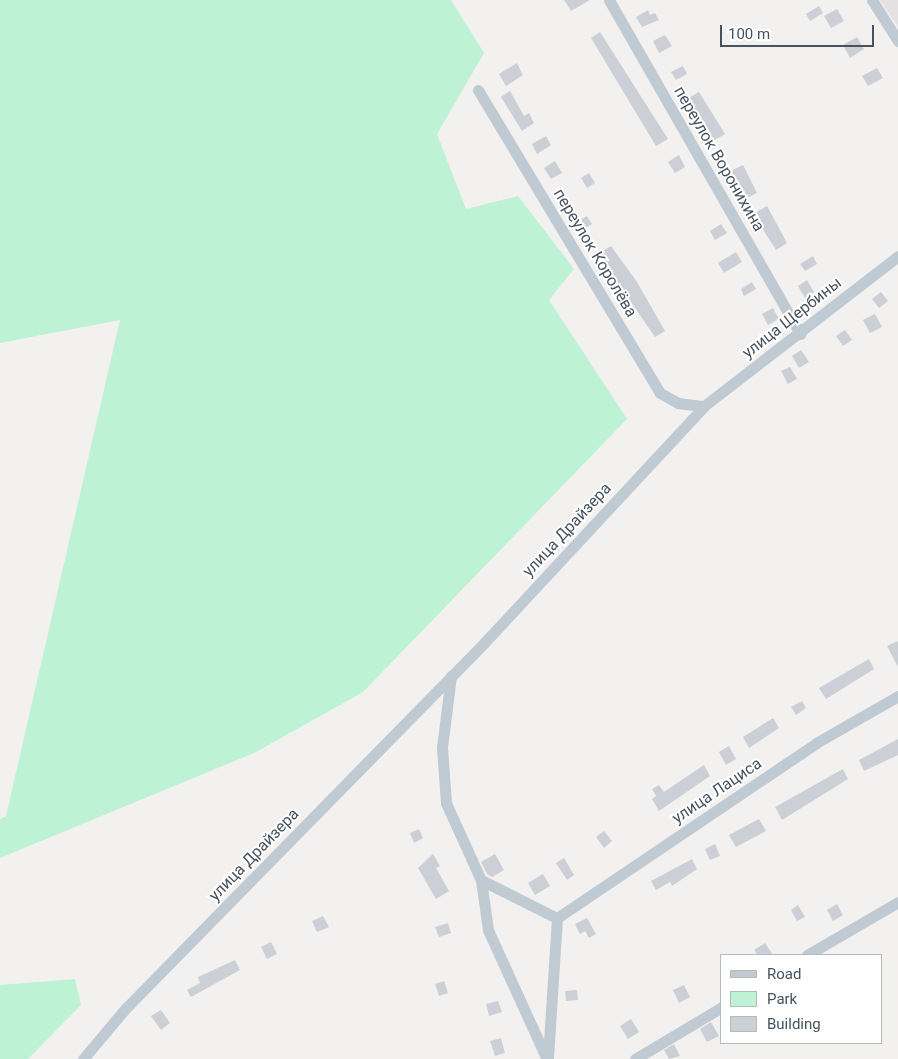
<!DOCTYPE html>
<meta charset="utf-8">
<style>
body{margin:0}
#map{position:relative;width:898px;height:1059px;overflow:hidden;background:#f3f0f0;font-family:Roboto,sans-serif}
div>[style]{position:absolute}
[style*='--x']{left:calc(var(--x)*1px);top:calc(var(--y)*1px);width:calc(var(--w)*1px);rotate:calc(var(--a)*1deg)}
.education>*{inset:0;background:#e4e1e2}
.green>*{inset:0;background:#bdf2d5}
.building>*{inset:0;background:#cccfd5}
.minor>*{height:11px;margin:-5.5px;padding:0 5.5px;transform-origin:5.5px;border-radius:5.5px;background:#c0cad3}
span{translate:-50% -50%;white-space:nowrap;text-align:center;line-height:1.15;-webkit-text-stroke:4px #fff;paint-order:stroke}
.street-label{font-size:16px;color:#47525f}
.legend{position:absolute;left:720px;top:954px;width:162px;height:90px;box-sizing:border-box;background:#fff;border:1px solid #b5babf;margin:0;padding:6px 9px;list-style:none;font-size:15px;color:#47525f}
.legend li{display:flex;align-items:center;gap:10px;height:25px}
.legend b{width:25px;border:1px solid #b5babf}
.scale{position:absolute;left:720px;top:25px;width:154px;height:22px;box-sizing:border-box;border:2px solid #47525f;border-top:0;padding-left:6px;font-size:15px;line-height:18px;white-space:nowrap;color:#47525f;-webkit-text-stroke:4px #fff;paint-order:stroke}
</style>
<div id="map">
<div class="education">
<div style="clip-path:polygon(880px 0,898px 0,898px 27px)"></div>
</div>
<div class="green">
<div style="clip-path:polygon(0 0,451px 0,484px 53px,437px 134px,466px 209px,518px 196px,574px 269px,549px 300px,627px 419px,363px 692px,254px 753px,0 858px,0 819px,6px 816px,120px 320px,0 343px)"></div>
<div style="clip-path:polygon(75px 979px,81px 1005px,28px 1059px,0 1059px,0 985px)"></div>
</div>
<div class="building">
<div style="clip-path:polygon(564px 0,590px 0,571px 11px)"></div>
<div style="clip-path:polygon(819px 6px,823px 13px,810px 21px,806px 14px)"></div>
<div style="clip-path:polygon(837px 9px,844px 21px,831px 28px,824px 16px)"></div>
<div style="clip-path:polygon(648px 10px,650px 15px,655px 13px,659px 20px,642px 27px,636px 17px)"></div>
<div style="clip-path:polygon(600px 32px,668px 139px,656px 146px,591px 38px)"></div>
<div style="clip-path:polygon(665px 35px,672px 46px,659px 53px,653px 41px)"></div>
<div style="clip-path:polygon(857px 37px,864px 49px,850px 58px,843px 45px)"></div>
<div style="clip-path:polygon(517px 63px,523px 75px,506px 86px,499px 74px)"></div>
<div style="clip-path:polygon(683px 66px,687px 74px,676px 80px,671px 72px)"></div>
<div style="clip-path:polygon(877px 68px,883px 78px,868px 86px,862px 76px)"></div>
<div style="clip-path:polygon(510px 91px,524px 116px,529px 113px,534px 123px,522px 131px,501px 97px)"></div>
<div style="clip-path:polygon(699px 92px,725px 134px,711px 142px,687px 99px)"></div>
<div style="clip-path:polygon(546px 136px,551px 145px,537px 154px,532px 144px)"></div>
<div style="clip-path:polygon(679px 155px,685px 167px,675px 173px,668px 162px)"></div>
<div style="clip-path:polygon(555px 161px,562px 173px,551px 179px,544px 168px)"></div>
<div style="clip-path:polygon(743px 165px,757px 193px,747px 198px,731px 171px)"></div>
<div style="clip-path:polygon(589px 173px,595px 183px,587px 188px,581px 178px)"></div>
<div style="clip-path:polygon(767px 206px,787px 243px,776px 250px,753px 214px)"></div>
<div style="clip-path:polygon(587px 216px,592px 224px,583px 229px,578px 221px)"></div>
<div style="clip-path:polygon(721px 224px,727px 233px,715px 240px,710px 231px)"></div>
<div style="clip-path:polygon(611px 246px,637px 282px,665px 331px,655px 337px,598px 254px)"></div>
<div style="clip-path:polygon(736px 252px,742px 262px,724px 273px,718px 263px)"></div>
<div style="clip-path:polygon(813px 256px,817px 264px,805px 271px,800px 264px)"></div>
<div style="clip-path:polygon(807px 280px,814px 292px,805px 298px,798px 286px)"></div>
<div style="clip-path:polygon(752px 282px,756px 289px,744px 296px,741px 289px)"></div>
<div style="clip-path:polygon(881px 292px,888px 301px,879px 308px,872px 299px)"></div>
<div style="clip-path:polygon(773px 308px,779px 319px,768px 325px,762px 314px)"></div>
<div style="clip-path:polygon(875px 314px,882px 327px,870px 333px,863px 320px)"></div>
<div style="clip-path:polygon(845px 330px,852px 340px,843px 346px,836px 336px)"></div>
<div style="clip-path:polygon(801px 350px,809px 362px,799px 368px,792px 356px)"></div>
<div style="clip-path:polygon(790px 367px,797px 379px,788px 384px,781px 371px)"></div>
<div style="clip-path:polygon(898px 641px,898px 667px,887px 646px)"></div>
<div style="clip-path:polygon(869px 659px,874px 669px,826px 699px,819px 688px)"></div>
<div style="clip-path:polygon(802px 701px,806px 708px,796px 715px,791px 707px)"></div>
<div style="clip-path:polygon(773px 718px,779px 728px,749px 748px,743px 737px)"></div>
<div style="clip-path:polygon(898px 739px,898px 755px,864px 771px,859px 760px)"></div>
<div style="clip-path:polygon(729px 746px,736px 759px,726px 765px,719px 752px)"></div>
<div style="clip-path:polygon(704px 765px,710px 776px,659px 811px,652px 799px,656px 796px,652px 789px,659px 785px,664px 792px)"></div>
<div style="clip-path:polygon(843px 769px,848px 779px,782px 820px,775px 807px)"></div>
<div style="clip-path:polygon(759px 819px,766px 831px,736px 847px,729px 835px)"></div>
<div style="clip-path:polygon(419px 829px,423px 838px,414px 843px,410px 833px)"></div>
<div style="clip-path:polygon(604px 831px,612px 841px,604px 848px,596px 837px)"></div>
<div style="clip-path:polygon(715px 844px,720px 856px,710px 860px,705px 849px)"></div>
<div style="clip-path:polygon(433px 854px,440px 866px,436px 868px,449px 891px,436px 899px,418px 868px)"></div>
<div style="clip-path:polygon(495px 854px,504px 870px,492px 877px,487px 874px,481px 862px)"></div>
<div style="clip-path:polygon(564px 858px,574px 875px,567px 880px,556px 863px)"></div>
<div style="clip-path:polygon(692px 859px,697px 869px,672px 886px,670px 882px,656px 890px,651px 881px)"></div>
<div style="clip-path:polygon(543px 874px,550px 886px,535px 895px,528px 883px)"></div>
<div style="clip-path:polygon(837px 904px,843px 915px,833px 921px,827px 910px)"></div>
<div style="clip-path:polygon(798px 905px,805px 917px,797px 921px,791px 910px)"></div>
<div style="clip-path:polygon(323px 916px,329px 927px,317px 932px,312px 921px)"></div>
<div style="clip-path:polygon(587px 918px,596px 934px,589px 938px,585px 931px,580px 934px,575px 924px)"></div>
<div style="clip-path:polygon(448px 923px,451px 933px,439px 937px,435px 927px)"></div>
<div style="clip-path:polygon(271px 942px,277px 954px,267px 959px,261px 947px)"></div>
<div style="clip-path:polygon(765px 943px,773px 955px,758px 955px,754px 950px)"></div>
<div style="clip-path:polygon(235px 960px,240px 970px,191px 997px,187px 990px,200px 983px,198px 977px)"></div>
<div style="clip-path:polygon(444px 981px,448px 993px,439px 996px,435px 984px)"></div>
<div style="clip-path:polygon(684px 985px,690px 997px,679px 1003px,673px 990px)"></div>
<div style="clip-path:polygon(577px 990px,578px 1000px,566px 1001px,565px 991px)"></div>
<div style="clip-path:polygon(498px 1001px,502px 1012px,489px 1016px,486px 1004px)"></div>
<div style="clip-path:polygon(161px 1010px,170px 1023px,161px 1030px,151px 1016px)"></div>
<div style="clip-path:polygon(631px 1019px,639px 1032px,628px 1039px,620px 1026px)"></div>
<div style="clip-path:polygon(711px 1022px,719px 1036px,707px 1042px,700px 1029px)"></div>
<div style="clip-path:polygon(501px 1038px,505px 1053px,495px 1056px,490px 1041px)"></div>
<div style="clip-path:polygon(674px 1044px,680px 1056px,669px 1059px,664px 1050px)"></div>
</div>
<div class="minor">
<div style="--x:609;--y:0;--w:385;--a:60.2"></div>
<div style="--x:872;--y:0;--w:49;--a:57.6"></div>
<div style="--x:478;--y:90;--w:353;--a:59"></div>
<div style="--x:660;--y:393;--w:21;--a:29"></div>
<div style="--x:678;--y:403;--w:26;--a:7"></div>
<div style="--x:451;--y:676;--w:72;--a:97.2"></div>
<div style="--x:442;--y:747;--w:56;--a:85.9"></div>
<div style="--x:446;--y:803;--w:85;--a:65.6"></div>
<div style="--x:481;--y:880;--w:85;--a:26.6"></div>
<div style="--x:557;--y:918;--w:141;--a:93.7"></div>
<div style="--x:481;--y:880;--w:50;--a:82"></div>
<div style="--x:488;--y:930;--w:140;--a:65.5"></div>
<div style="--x:557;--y:918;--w:313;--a:-34"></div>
<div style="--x:816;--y:743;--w:95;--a:-29.8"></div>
<div style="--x:807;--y:955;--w:105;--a:-30.2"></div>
<div style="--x:83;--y:1059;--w:65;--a:-50"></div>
<div style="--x:125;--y:1009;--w:513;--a:-45.55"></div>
<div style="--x:484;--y:643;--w:323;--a:-47.1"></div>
<div style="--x:704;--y:406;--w:245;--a:-37.7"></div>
<div style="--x:635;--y:1059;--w:101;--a:-30.9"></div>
</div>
<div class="street-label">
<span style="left:719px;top:159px;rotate:60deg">переулок Воронихина</span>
<span style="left:595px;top:253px;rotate:59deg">переулок Королёва</span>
<span style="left:792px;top:318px;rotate:-38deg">улица Щербины</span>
<span style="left:567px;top:530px;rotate:-47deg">улица Драйзера</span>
<span style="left:717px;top:791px;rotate:-34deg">улица Лациса</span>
<span style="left:254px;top:855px;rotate:-46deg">улица Драйзера</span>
</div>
<ul class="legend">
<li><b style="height:6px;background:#c0cad3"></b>Road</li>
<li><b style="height:14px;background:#bdf2d5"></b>Park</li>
<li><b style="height:14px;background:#cccfd5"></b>Building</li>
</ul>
<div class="scale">100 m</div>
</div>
